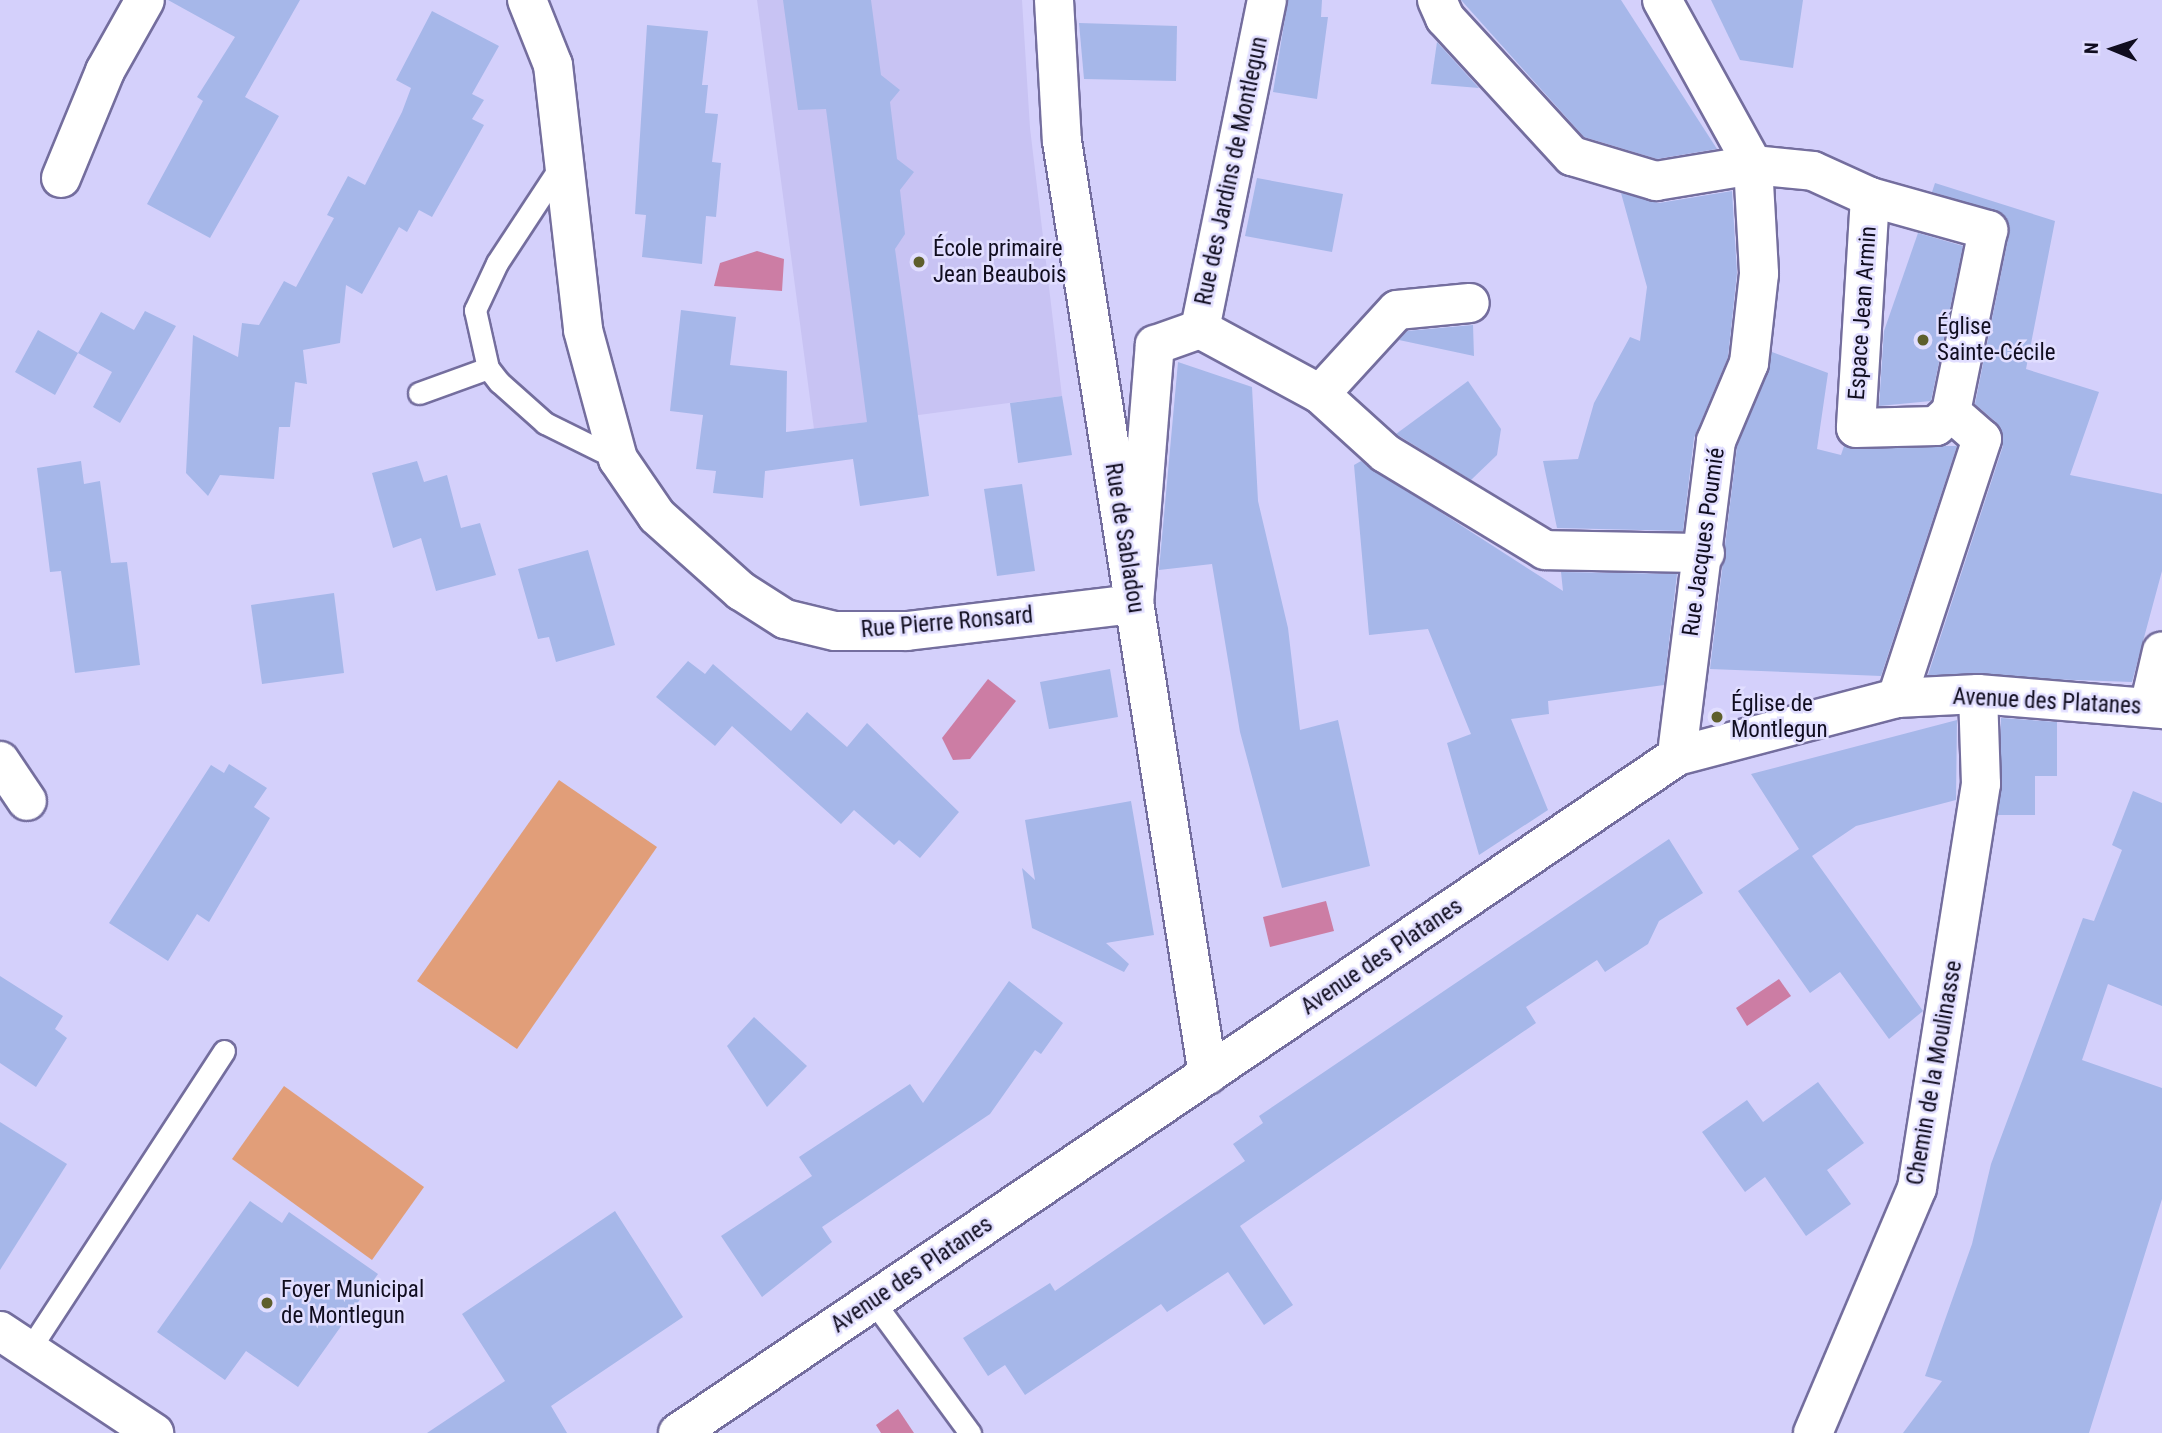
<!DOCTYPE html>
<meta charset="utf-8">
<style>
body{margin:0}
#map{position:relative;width:2162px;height:1433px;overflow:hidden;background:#d4d0fb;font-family:"Roboto Condensed",sans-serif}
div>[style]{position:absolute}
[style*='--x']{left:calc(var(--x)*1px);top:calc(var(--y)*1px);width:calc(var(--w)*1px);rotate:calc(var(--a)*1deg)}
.built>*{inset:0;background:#c8c3f3}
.green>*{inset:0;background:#e19e79}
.water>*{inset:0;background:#cc7da4}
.building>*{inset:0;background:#a6b7e9}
.roads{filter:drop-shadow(2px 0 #746e9e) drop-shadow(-2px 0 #746e9e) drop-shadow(0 2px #746e9e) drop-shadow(0 -2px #746e9e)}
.service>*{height:21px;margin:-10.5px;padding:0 10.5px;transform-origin:10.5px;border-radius:10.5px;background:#fff}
.minor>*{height:38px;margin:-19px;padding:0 19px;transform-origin:19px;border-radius:19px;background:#fff}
.tertiary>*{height:38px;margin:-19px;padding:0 19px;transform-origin:19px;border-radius:19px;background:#fff}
.dots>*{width:19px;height:19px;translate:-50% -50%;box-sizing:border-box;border:4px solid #e1deff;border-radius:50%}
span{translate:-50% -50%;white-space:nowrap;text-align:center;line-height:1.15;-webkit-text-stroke:5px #e1deff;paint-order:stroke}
.street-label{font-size:23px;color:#100d1f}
.poi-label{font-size:23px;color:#100d1f}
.left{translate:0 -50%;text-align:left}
.north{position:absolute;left:2078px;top:14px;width:70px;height:70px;-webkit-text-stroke:5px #e1deff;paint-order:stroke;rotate:272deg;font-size:19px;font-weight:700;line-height:28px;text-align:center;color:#100d1f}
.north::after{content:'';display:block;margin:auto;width:24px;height:32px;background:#100d1f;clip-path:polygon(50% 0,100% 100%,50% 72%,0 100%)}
</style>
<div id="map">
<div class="built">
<div style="clip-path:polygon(757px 0,1022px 0,1030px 128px,1062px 396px,814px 429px)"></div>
</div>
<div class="green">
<div style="clip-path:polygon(559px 780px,657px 847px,517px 1049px,417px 981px)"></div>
<div style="clip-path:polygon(284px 1086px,424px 1187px,372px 1260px,232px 1159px)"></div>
</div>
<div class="water">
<div style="clip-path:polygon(757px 251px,784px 259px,782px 291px,714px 286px,720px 263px)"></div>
<div style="clip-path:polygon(988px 679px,1016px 701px,970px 759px,953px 760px,942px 738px)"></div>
<div style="clip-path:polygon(1326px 901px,1334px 931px,1270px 947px,1263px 917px)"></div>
<div style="clip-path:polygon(1779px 979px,1791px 996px,1747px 1026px,1736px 1008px)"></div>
<div style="clip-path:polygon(898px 1409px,914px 1433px,881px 1433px,876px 1425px)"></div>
</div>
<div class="building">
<div style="clip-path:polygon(168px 0,300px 0,245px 97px,279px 116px,210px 238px,147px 204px,203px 101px,197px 97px,235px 37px)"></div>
<div style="clip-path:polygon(783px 0,871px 0,881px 75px,900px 90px,890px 102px,897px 159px,914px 172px,900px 190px,905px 234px,895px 249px,929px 496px,860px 506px,853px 459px,765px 471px,763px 498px,713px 493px,716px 471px,696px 469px,703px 415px,670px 411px,681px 310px,736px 317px,730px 365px,787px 371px,786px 432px,867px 422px,826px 109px,798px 110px)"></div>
<div style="clip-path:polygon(1288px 0,1322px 0,1321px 17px,1328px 17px,1317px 99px,1273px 92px)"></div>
<div style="clip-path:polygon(1461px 0,1621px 0,1717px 149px,1657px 159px,1584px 137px)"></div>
<div style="clip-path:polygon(1711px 0,1803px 0,1793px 68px,1740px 60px)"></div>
<div style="clip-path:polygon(432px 11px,499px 46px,472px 94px,484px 100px,472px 119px,484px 125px,432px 217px,419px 210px,407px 232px,399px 227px,362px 294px,346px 285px,340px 343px,303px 350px,307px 384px,295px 382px,290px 427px,279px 427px,274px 479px,220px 475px,208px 496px,186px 473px,193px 335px,238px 357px,242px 323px,259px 325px,284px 281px,296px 287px,334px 218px,327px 215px,348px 176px,365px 185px,402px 112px,411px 88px,396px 80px)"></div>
<div style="clip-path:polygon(1079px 23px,1177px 26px,1176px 81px,1084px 79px)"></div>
<div style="clip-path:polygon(647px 25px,708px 31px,702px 85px,708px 85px,705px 113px,718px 114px,712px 162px,721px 163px,716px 217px,706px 216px,702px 264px,642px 257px,646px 215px,635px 214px)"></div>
<div style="clip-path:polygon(1437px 42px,1479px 88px,1431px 84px)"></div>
<div style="clip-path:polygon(1257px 178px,1343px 194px,1332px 252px,1245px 236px)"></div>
<div style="clip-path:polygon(1935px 183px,2055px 221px,2026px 369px,2099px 392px,2070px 475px,2162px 494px,2162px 571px,2132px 682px,1928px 675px,2003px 446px,1997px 423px,1975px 404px,2009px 234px,2003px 214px,1932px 192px)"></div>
<div style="clip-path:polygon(1732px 191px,1737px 273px,1728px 357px,1694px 438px,1683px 531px,1557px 528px,1543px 461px,1578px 459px,1594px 403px,1630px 337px,1640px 341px,1647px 287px,1621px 193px,1659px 203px)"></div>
<div style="clip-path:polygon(1918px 233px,1963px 246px,1931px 401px,1879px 406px,1884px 331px)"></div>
<div style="clip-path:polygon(145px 311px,176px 326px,120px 423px,93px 407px,112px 372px,78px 353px,55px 395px,15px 372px,38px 330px,78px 353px,101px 312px,134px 330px)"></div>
<div style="clip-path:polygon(1473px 325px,1474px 356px,1399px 340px,1407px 331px)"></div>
<div style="clip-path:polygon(1772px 352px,1828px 373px,1817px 449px,1841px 455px,1844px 446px,1957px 446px,1881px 676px,1710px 669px,1737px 447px)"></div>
<div style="clip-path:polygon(1178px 362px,1252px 387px,1258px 501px,1288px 628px,1300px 730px,1338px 720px,1370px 866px,1282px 888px,1240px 732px,1212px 564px,1159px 570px)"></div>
<div style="clip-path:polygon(1468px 381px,1501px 429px,1497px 455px,1471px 480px,1396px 434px)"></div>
<div style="clip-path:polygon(1062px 396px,1072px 455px,1018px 463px,1010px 403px)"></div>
<div style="clip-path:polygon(81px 461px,84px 484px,100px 481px,111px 563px,127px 562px,140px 665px,75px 673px,61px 571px,50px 572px,37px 468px)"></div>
<div style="clip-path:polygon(417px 461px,424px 482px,447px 475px,461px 528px,480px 523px,496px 575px,436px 591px,421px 538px,393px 548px,372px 473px)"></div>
<div style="clip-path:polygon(1361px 461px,1563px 591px,1561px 572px,1677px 574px,1664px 685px,1548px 701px,1549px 714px,1511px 719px,1548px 810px,1479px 855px,1447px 743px,1471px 734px,1428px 629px,1369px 635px,1354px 465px)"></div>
<div style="clip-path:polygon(1022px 484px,1035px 571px,997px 576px,984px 489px)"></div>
<div style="clip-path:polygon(588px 550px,615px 645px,556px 662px,549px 637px,538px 639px,518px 569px)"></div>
<div style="clip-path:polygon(334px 593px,344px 673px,262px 684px,251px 605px)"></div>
<div style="clip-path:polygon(688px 661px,705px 674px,713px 664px,791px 731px,807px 712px,847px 747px,867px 723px,959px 812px,920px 858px,899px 840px,894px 845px,854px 810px,841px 824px,732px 726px,715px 746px,656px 697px)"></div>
<div style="clip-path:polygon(1110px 669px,1118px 717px,1049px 729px,1040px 682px)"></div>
<div style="clip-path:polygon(2001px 718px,2057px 722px,2057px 776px,2035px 776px,2035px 815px,1998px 815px)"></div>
<div style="clip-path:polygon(1957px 720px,1956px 800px,1856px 826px,1812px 856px,1923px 1011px,1889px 1039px,1840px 972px,1810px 993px,1738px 891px,1799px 849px,1751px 774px)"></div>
<div style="clip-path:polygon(229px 764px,267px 788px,254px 807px,270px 818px,209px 922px,197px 914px,168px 961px,109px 923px,211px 765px,224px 773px)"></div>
<div style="clip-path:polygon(2133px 791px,2162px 803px,2162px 1006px,2108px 984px,2082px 1060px,2162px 1088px,2162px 1199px,2089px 1433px,1903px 1433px,1942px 1381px,1925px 1376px,1972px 1244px,1991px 1164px,2083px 918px,2094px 921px,2122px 850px,2112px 845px)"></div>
<div style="clip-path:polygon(1131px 801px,1154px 935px,1106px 943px,1129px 964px,1124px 972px,1032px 928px,1022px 868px,1035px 880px,1025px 820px)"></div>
<div style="clip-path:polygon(1669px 839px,1703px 893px,1659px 921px,1648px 944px,1605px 972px,1597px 960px,1526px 1007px,1536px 1023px,1240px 1226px,1293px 1305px,1264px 1325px,1228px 1272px,1167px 1312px,1161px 1304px,1025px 1395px,1005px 1365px,988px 1376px,963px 1338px,1050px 1283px,1055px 1291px,1245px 1161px,1233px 1144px,1263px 1123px,1259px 1116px)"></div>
<div style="clip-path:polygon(0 976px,63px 1016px,55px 1029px,67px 1038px,36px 1087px,0 1063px)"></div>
<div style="clip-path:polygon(1009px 981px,1063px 1023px,1041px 1054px,1035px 1050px,990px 1114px,822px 1227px,832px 1242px,762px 1297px,721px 1236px,812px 1176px,799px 1157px,910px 1084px,923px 1103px)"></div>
<div style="clip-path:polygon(754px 1017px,807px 1066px,767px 1107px,727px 1046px)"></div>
<div style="clip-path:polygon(1818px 1082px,1864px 1143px,1827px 1170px,1851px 1204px,1806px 1236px,1765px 1177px,1745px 1192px,1702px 1132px,1747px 1100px,1763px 1122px)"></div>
<div style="clip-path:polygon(0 1122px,67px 1164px,0 1270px)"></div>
<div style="clip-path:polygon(250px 1201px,282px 1223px,289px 1212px,378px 1274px,298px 1387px,246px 1351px,225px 1380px,157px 1332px)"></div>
<div style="clip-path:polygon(615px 1211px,683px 1317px,551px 1406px,567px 1433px,427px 1433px,505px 1381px,462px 1314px)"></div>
</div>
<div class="roads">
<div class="service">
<div style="--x:562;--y:164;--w:118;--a:123.3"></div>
<div style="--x:497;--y:263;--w:52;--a:115.1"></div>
<div style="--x:475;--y:310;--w:59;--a:77.4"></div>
<div style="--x:488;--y:368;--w:18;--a:52"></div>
<div style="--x:499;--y:382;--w:62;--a:41.7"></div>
<div style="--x:545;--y:423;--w:81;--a:26.3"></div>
<div style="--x:419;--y:393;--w:73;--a:-19.9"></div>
<div style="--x:873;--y:1301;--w:164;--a:53.7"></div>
<div style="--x:29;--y:1350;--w:357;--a:-56.9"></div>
</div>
<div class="minor">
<div style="--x:527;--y:0;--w:70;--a:68.2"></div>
<div style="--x:553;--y:65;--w:267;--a:83.5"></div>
<div style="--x:583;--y:330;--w:134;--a:74.8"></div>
<div style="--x:618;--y:459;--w:69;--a:55.6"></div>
<div style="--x:657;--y:516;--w:113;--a:41.8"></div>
<div style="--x:741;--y:591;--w:52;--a:32.5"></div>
<div style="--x:785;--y:619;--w:51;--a:13.5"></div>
<div style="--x:835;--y:631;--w:72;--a:0"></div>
<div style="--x:907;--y:631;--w:229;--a:-6.8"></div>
<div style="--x:1134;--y:604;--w:260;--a:-85.4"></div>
<div style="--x:1155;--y:345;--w:48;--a:-19.6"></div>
<div style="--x:1200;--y:329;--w:336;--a:-78.5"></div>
<div style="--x:1437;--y:0;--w:20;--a:66"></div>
<div style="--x:1445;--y:18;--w:188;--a:47.4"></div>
<div style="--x:1572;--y:156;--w:88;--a:16.6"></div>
<div style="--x:1656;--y:181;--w:98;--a:-9.4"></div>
<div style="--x:1753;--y:165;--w:60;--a:5.7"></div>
<div style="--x:1813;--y:171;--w:63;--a:24.5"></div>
<div style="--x:1870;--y:197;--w:123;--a:15.6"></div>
<div style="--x:1988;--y:230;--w:186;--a:101.5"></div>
<div style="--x:1951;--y:412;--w:41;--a:41.1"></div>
<div style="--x:1982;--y:439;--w:273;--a:108.2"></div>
<div style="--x:1662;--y:0;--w:188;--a:61.1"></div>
<div style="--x:1753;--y:165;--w:109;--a:86.8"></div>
<div style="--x:1759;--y:274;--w:90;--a:96.4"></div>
<div style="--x:1749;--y:363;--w:85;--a:112.9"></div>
<div style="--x:1716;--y:441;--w:317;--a:97.1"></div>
<div style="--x:61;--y:178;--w:116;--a:-67.6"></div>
<div style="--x:105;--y:71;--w:81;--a:-60.6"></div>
<div style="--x:1870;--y:197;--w:231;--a:93.5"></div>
<div style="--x:1856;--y:428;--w:80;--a:-1.4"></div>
<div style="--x:1936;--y:426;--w:21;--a:-43"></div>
<div style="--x:1200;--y:329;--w:136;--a:28.4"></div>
<div style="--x:1320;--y:394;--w:88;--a:42.2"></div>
<div style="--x:1385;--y:453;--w:187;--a:31.2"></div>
<div style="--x:1545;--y:550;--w:160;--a:1.1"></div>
<div style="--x:1320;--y:394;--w:114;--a:-47.5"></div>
<div style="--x:1397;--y:310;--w:73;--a:-5.5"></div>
<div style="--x:2149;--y:707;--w:57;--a:-76.9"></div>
<div style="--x:0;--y:761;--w:48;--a:56"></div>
<div style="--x:0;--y:1331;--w:185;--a:33.5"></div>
<div style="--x:1813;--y:1433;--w:266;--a:-67"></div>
<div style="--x:1917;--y:1188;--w:409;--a:-81"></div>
<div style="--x:1981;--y:784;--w:90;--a:-91.9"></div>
</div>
<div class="tertiary">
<div style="--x:1054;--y:0;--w:141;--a:86.8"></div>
<div style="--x:1062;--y:141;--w:945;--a:81.12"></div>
<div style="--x:678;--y:1433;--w:1207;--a:-34.12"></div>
<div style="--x:1677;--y:756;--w:228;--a:-14.8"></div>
<div style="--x:1897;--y:698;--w:81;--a:-2.8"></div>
<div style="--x:1978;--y:694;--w:185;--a:4.7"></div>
</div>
</div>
<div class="dots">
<div style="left:919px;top:262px;background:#5e5f2c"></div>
<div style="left:1923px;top:340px;background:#5e5f2c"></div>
<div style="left:1717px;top:717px;background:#5e5f2c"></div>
<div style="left:267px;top:1303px;background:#5e5f2c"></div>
</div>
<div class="street-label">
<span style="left:1232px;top:171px;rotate:-78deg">Rue des Jardins de Montlegun</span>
<span style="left:1863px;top:313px;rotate:-86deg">Espace Jean Armin</span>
<span style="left:1124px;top:538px;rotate:81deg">Rue de Sabladou</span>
<span style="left:1704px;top:542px;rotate:-82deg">Rue Jacques Poumié</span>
<span style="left:947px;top:623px;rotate:-5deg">Rue Pierre Ronsard</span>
<span style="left:2047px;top:702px;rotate:3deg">Avenue des Platanes</span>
<span style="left:1382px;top:957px;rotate:-34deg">Avenue des Platanes</span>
<span style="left:1935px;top:1073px;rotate:-80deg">Chemin de la Moulinasse</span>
<span style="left:912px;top:1275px;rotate:-34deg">Avenue des Platanes</span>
</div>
<div class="poi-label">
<span class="left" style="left:933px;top:262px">École primaire<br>Jean Beaubois</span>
<span class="left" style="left:1937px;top:340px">Église<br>Sainte-Cécile</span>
<span class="left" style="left:1731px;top:717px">Église de<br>Montlegun</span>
<span class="left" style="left:281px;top:1303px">Foyer Municipal<br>de Montlegun</span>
</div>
<div class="north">N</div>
</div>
